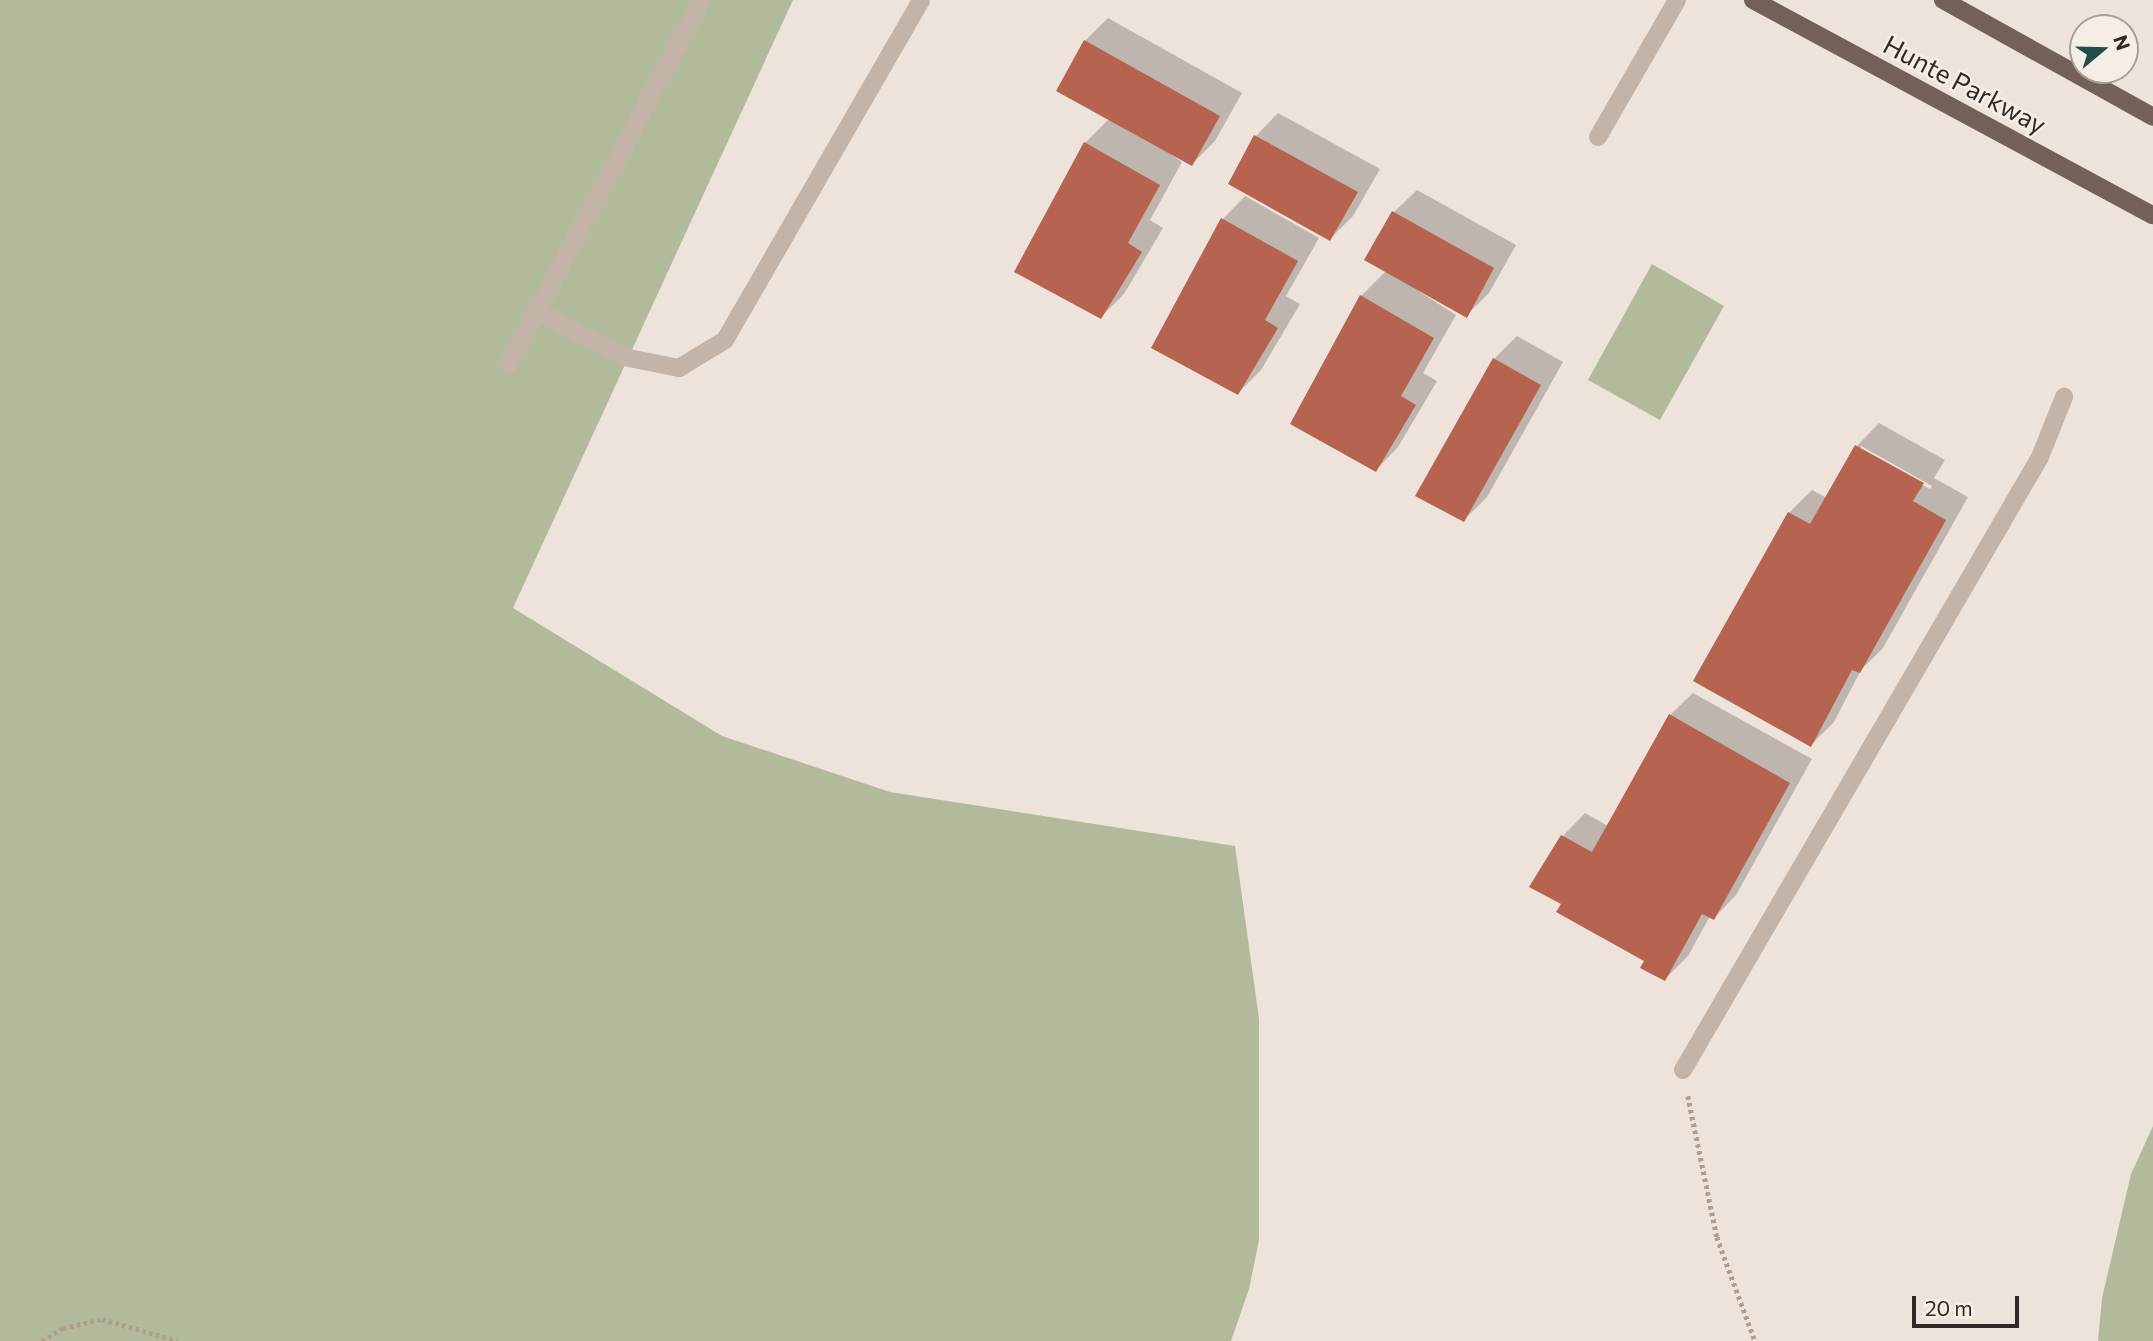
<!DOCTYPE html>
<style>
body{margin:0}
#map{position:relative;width:2153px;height:1341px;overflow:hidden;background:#ede3da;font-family:Commissioner,sans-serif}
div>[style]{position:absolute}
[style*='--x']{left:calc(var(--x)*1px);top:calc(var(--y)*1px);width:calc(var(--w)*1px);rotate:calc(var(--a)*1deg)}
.green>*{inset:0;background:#b2ba9c}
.shadow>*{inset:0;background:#0003}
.building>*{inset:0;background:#b6634f}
.path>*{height:4.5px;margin-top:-2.25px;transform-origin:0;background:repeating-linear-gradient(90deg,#af9d92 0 3.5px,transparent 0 7px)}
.minor>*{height:18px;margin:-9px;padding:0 9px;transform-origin:9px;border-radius:9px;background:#c4b3a7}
.major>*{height:18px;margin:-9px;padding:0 9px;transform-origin:9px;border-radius:9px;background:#726059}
span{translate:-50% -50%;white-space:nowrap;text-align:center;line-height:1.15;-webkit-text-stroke:5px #f6ede5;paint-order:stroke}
.street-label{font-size:26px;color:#312927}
.north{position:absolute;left:2069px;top:14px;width:70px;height:70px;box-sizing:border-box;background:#f6ede5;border:2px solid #a79f99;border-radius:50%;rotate:71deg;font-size:19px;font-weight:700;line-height:28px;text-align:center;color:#312927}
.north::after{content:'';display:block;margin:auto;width:24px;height:32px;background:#224d4d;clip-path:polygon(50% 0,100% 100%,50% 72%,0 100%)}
.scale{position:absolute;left:1912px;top:1296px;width:107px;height:32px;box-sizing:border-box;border:4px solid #312927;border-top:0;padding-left:9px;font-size:21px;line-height:24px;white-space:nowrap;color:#312927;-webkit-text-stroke:5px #f6ede5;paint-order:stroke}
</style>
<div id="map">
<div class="green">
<div style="clip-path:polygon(0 0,793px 0,513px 608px,722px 736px,890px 792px,1235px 846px,1259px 1019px,1259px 1240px,1249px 1289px,1231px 1341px,0 1341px)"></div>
<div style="clip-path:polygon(1652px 264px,1724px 306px,1660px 420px,1588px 380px)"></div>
<div style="clip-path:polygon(2153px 1126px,2153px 1341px,2098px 1341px,2102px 1298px,2131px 1174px)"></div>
</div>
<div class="shadow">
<div style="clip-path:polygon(1108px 18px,1242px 93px,1215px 141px,1192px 164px,1156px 144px,1182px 162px,1150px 220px,1163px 228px,1124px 294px,1101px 317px,1085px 143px,1110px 118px,1085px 41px)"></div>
<div style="clip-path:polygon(1278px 113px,1380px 169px,1353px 216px,1330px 239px,1256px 136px)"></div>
<div style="clip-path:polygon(1417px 190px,1516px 245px,1489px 293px,1466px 316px,1389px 272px,1456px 315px,1423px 373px,1437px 381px,1398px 447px,1376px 470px,1361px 296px,1386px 271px,1394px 212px)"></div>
<div style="clip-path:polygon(1245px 196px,1319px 238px,1286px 296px,1300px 304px,1261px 370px,1238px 393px,1223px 219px)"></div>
<div style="clip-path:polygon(1517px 336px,1563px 362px,1487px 497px,1464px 520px,1418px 495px,1494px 359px)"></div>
<div style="clip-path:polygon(evenodd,1879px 423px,1945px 460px,1934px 478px,1968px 497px,1883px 648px,1861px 670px,1834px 722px,1811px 745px,1789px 513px,1812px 490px,1827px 498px,1857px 446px,1879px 423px,1861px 446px,1932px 486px,1930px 489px,1861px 450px,1861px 446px)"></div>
<div style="clip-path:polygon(1693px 693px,1812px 759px,1736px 895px,1714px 918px,1710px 916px,1688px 956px,1665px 979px,1646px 960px,1564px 904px,1563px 836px,1585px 813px,1608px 826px,1670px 715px)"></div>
</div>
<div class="building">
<div style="clip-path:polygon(1084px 40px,1220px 116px,1192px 166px,1056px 91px)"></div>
<div style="clip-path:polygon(1254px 135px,1358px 192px,1330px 241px,1228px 184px)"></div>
<div style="clip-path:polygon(1084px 142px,1160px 185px,1128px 243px,1142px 252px,1101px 319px,1014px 272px)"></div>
<div style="clip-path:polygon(1392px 211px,1494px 268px,1467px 318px,1364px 260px)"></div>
<div style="clip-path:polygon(1221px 218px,1298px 261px,1265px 320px,1278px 328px,1238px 395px,1151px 348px)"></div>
<div style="clip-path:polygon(1360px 295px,1434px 338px,1401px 396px,1416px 405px,1376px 472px,1290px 424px)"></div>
<div style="clip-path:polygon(1493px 358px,1541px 385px,1464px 522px,1415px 496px)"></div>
<div style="clip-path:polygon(1855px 445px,1924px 483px,1913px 501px,1946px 520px,1860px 673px,1852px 670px,1811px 747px,1693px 681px,1788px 512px,1810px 524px)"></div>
<div style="clip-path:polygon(1669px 714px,1790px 783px,1714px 920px,1702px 914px,1665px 981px,1640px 968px,1644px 961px,1556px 912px,1561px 904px,1529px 887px,1561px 835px,1592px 852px)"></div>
</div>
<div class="path">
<div style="--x:1688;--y:1096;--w:144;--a:78.4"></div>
<div style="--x:1717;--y:1237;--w:111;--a:69.9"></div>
<div style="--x:42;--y:1341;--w:25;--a:-32"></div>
<div style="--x:63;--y:1328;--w:40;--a:-13"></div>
<div style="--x:102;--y:1319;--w:79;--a:16.1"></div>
</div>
<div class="minor">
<div style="--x:1598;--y:137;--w:158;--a:-60"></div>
<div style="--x:537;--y:311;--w:98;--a:27.9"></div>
<div style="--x:624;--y:357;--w:56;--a:11.3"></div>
<div style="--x:679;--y:368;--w:54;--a:-31.3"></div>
<div style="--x:725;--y:340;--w:392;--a:-60"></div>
<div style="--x:509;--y:364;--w:412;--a:-62.1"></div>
<div style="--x:1683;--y:1070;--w:709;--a:-59.78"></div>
<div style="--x:2040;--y:457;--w:65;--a:-68.2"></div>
</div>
<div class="major">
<div style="--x:1753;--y:0;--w:454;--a:28.3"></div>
<div style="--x:1943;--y:0;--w:240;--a:29.1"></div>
</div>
<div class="street-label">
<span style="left:1965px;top:84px;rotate:28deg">Hunte Parkway</span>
</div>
<div class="north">N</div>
<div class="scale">20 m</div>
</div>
